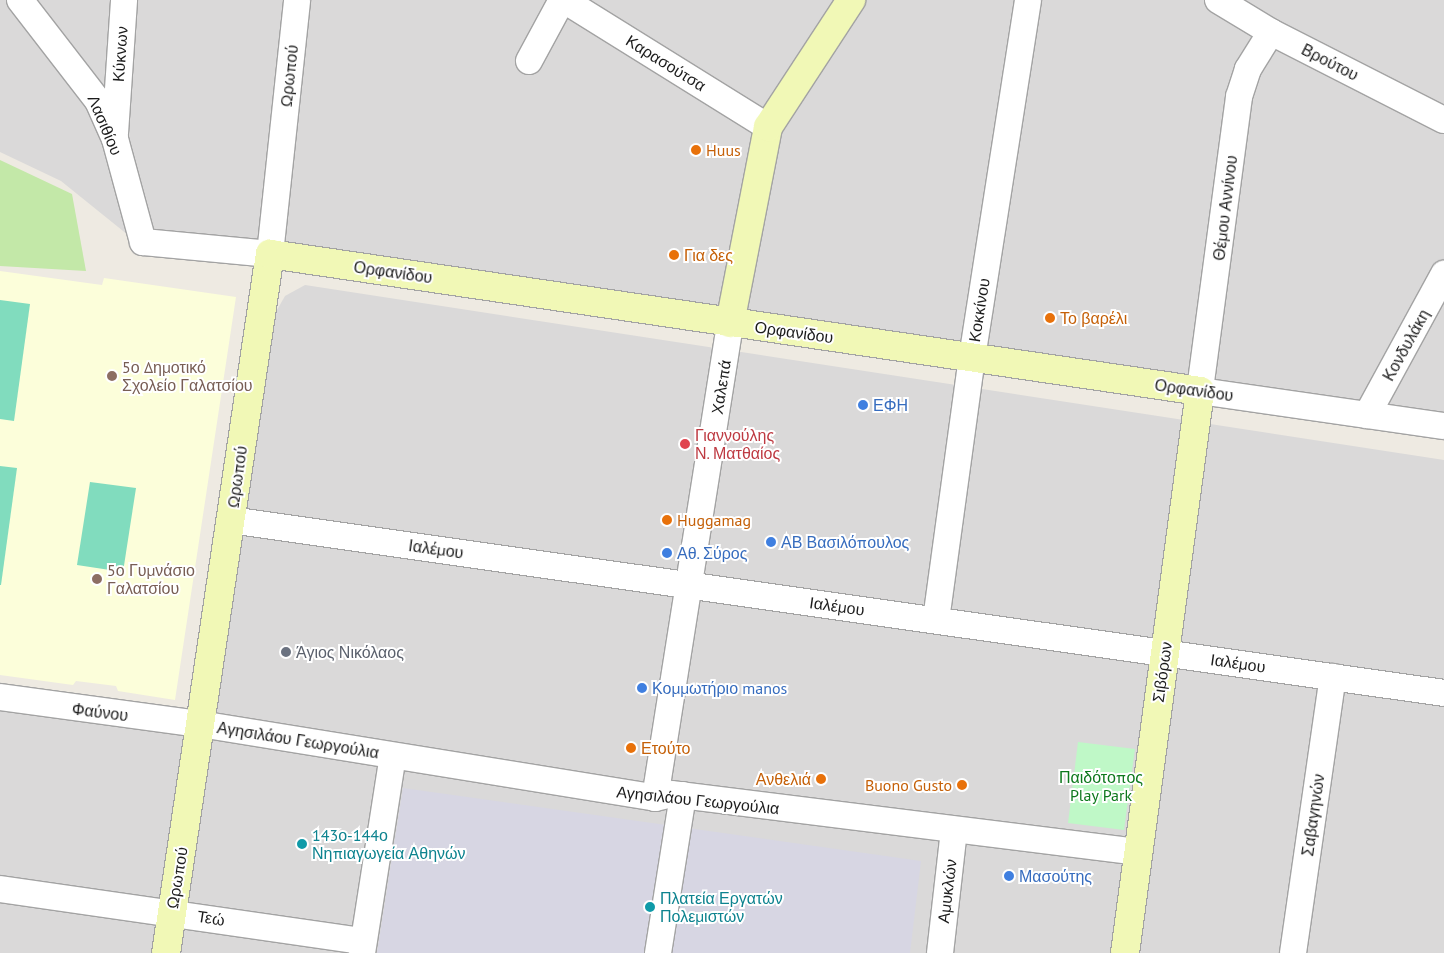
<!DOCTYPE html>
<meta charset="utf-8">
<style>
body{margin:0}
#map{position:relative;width:1444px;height:953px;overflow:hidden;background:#eeeae2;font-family:"PT Sans",sans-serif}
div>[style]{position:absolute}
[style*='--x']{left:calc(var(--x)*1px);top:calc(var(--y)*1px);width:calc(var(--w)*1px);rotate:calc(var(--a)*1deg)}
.residential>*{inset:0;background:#dad9d9}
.education>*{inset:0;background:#fcfeda}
.grass>*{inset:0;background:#c3e8a8}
.park>*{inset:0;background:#bff8c7}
.pitch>*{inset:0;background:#81dcbe}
.plaza>*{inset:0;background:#d7d6e3}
.roads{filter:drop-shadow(1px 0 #a3a3a3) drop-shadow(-1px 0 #a3a3a3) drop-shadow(0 1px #a3a3a3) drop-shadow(0 -1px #a3a3a3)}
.street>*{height:26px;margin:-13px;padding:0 13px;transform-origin:13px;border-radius:13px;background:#fff}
.secondary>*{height:28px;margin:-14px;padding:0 14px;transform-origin:14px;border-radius:14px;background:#f1f8b6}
.dots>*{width:14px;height:14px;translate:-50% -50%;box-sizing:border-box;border:2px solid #fff;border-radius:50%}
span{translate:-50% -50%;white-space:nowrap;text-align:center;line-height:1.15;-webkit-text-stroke:4px #fff;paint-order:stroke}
.street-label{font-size:16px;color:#1c1c1c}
.food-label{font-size:16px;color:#c56008}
.left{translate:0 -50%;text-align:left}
.right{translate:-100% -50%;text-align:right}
.education-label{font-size:16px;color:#785e54}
.shop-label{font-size:16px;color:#366cbe}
.health-label{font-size:16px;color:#be3a42}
.worship-label{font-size:16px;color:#5b616d}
.park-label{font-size:16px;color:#0d781c}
.culture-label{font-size:16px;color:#0d838f}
</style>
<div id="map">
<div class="residential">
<div style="clip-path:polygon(0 0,296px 0,262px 249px,128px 235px,61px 181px,0 152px)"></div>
<div style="clip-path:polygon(310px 0,1444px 0,1444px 430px,283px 247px)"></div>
<div style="clip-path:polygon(305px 285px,1444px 460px,1444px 953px,179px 953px,273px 317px,285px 296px)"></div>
<div style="clip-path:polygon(0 711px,189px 734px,158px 953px,0 953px)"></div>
</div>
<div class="education">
<div style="clip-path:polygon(0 271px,102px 285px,104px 278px,236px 297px,175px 700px,118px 691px,116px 686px,76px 681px,73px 685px,0 675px)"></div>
</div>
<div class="grass">
<div style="clip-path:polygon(0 160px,72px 194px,86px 271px,0 266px)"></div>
</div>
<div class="park">
<div style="clip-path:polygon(1078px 742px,1135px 749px,1124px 830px,1068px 823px)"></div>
</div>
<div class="pitch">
<div style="clip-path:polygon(0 300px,30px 304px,14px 421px,0 419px)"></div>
<div style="clip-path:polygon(0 466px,17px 468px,1px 585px,0 585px)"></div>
<div style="clip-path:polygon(90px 482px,136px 488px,123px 572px,77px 565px)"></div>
</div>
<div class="plaza">
<div style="clip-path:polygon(403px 788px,921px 861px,910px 953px,377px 953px)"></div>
</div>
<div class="roads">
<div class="street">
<div style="--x:20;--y:0;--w:128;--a:52.3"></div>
<div style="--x:98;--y:101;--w:42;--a:65.9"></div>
<div style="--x:115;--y:139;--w:107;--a:74.8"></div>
<div style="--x:143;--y:242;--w:128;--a:5.4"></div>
<div style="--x:270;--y:254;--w:255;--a:-83.9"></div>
<div style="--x:564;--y:0;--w:240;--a:31.9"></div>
<div style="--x:1218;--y:0;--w:62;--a:31.1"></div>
<div style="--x:1271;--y:32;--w:194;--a:27"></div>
<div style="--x:1271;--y:32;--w:44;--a:121.9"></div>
<div style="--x:1248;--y:69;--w:29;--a:108"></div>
<div style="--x:1239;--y:97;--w:297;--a:97.6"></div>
<div style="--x:1200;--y:391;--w:246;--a:8.2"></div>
<div style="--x:529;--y:61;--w:69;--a:-61.6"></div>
<div style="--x:115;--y:133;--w:133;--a:-86.1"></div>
<div style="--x:1367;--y:415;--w:161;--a:-61.4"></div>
<div style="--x:230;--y:520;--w:1226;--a:8.11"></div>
<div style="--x:936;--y:620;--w:264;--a:-82.2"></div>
<div style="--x:972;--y:358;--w:362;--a:-81.1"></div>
<div style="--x:0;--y:697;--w:202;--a:7.7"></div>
<div style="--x:200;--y:724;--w:461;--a:9.2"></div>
<div style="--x:655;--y:798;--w:17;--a:-13"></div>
<div style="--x:672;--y:794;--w:470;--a:7.1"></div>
<div style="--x:655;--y:798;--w:481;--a:-81"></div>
<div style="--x:0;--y:889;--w:367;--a:8.2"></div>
<div style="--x:362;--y:953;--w:199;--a:-81.1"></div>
<div style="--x:658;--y:953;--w:160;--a:-81"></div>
<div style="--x:940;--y:953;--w:124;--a:-83.5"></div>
<div style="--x:1293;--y:953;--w:279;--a:-81.8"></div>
</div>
<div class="secondary">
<div style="--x:730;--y:323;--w:200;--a:-79"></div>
<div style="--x:768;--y:127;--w:152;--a:-56.8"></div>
<div style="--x:166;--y:953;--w:707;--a:-81.54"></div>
<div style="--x:270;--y:254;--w:940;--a:8.38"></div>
<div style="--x:1200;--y:391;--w:567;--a:97.6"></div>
</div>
</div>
<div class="dots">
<div style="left:696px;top:150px;background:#e8710a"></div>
<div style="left:674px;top:255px;background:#e8710a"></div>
<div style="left:1050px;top:318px;background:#e8710a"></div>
<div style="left:112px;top:376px;background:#8d6e63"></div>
<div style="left:863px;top:405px;background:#3f7fe0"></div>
<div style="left:685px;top:444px;background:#e0444e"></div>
<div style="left:667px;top:520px;background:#e8710a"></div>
<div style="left:771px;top:542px;background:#3f7fe0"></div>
<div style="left:667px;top:553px;background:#3f7fe0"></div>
<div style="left:97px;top:579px;background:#8d6e63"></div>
<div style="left:286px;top:652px;background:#6b7280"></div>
<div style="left:642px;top:688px;background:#3f7fe0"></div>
<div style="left:631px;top:748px;background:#e8710a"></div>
<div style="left:821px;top:779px;background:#e8710a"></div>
<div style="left:962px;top:785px;background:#e8710a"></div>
<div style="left:302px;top:844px;background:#0f9aa8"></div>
<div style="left:1009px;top:876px;background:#3f7fe0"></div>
<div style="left:650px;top:907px;background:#0f9aa8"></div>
</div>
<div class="street-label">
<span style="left:120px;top:54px;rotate:-86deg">Κύκνων</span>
<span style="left:1330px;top:62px;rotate:27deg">Βρούτου</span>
<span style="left:666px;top:63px;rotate:32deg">Καρασούτσα</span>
<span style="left:289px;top:76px;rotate:-84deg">Ωρωπού</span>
<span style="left:105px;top:125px;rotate:67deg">Λασιθίου</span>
<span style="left:1225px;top:208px;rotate:-83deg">Θέμου Αννίνου</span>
<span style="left:393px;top:272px;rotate:8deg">Ορφανίδου</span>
<span style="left:979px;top:310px;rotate:-81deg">Κοκκίνου</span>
<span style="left:794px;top:332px;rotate:8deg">Ορφανίδου</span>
<span style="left:1406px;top:345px;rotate:-61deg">Κονδυλάκη</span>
<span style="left:721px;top:387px;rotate:-81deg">Χαλεπά</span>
<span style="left:1194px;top:390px;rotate:8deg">Ορφανίδου</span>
<span style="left:237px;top:477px;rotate:-82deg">Ωρωπού</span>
<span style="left:436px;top:549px;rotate:8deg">Ιαλέμου</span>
<span style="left:837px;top:606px;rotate:8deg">Ιαλέμου</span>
<span style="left:1238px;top:663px;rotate:8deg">Ιαλέμου</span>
<span style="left:1162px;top:672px;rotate:-82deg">Σιβόρων</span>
<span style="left:100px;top:712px;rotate:7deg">Φαύνου</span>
<span style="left:298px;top:740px;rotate:9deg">Αγησιλάου Γεωργούλια</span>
<span style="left:698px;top:800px;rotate:6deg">Αγησιλάου Γεωργούλια</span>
<span style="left:1313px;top:815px;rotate:-82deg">Σαβαγηνών</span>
<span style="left:177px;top:878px;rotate:-81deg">Ωρωπού</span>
<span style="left:947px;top:891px;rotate:-83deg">Αμυκλών</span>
<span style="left:211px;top:918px;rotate:9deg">Τεώ</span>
</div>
<div class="food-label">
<span class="left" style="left:706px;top:150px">Huus</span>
<span class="left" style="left:684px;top:255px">Για δες</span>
<span class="left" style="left:1060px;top:318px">Το βαρέλι</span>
<span class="left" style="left:677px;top:520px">Huggamag</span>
<span class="left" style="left:641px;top:748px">Ετούτο</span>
<span class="right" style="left:811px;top:779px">Ανθελιά</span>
<span class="right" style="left:952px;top:785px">Buono Gusto</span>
</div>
<div class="education-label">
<span class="left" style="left:122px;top:376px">5ο Δημοτικό<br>Σχολείο Γαλατσίου</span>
<span class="left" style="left:107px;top:579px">5ο Γυμνάσιο<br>Γαλατσίου</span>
</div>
<div class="shop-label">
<span class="left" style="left:873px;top:405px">ΕΦΗ</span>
<span class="left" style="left:781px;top:542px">ΑΒ Βασιλόπουλος</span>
<span class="left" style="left:677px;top:553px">Αθ. Σύρος</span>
<span class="left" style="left:652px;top:688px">Κομμωτήριο manos</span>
<span class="left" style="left:1019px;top:876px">Μασούτης</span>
</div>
<div class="health-label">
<span class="left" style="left:695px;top:444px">Γιαννούλης<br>Ν. Ματθαίος</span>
</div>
<div class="worship-label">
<span class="left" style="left:296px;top:652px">Άγιος Νικόλαος</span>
</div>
<div class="park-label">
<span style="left:1101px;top:786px">Παιδότοπος<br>Play Park</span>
</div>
<div class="culture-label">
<span class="left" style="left:312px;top:844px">143ο-144ο<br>Νηπιαγωγεία Αθηνών</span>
<span class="left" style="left:660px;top:907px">Πλατεία Εργατών<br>Πολεμιστών</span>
</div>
</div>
